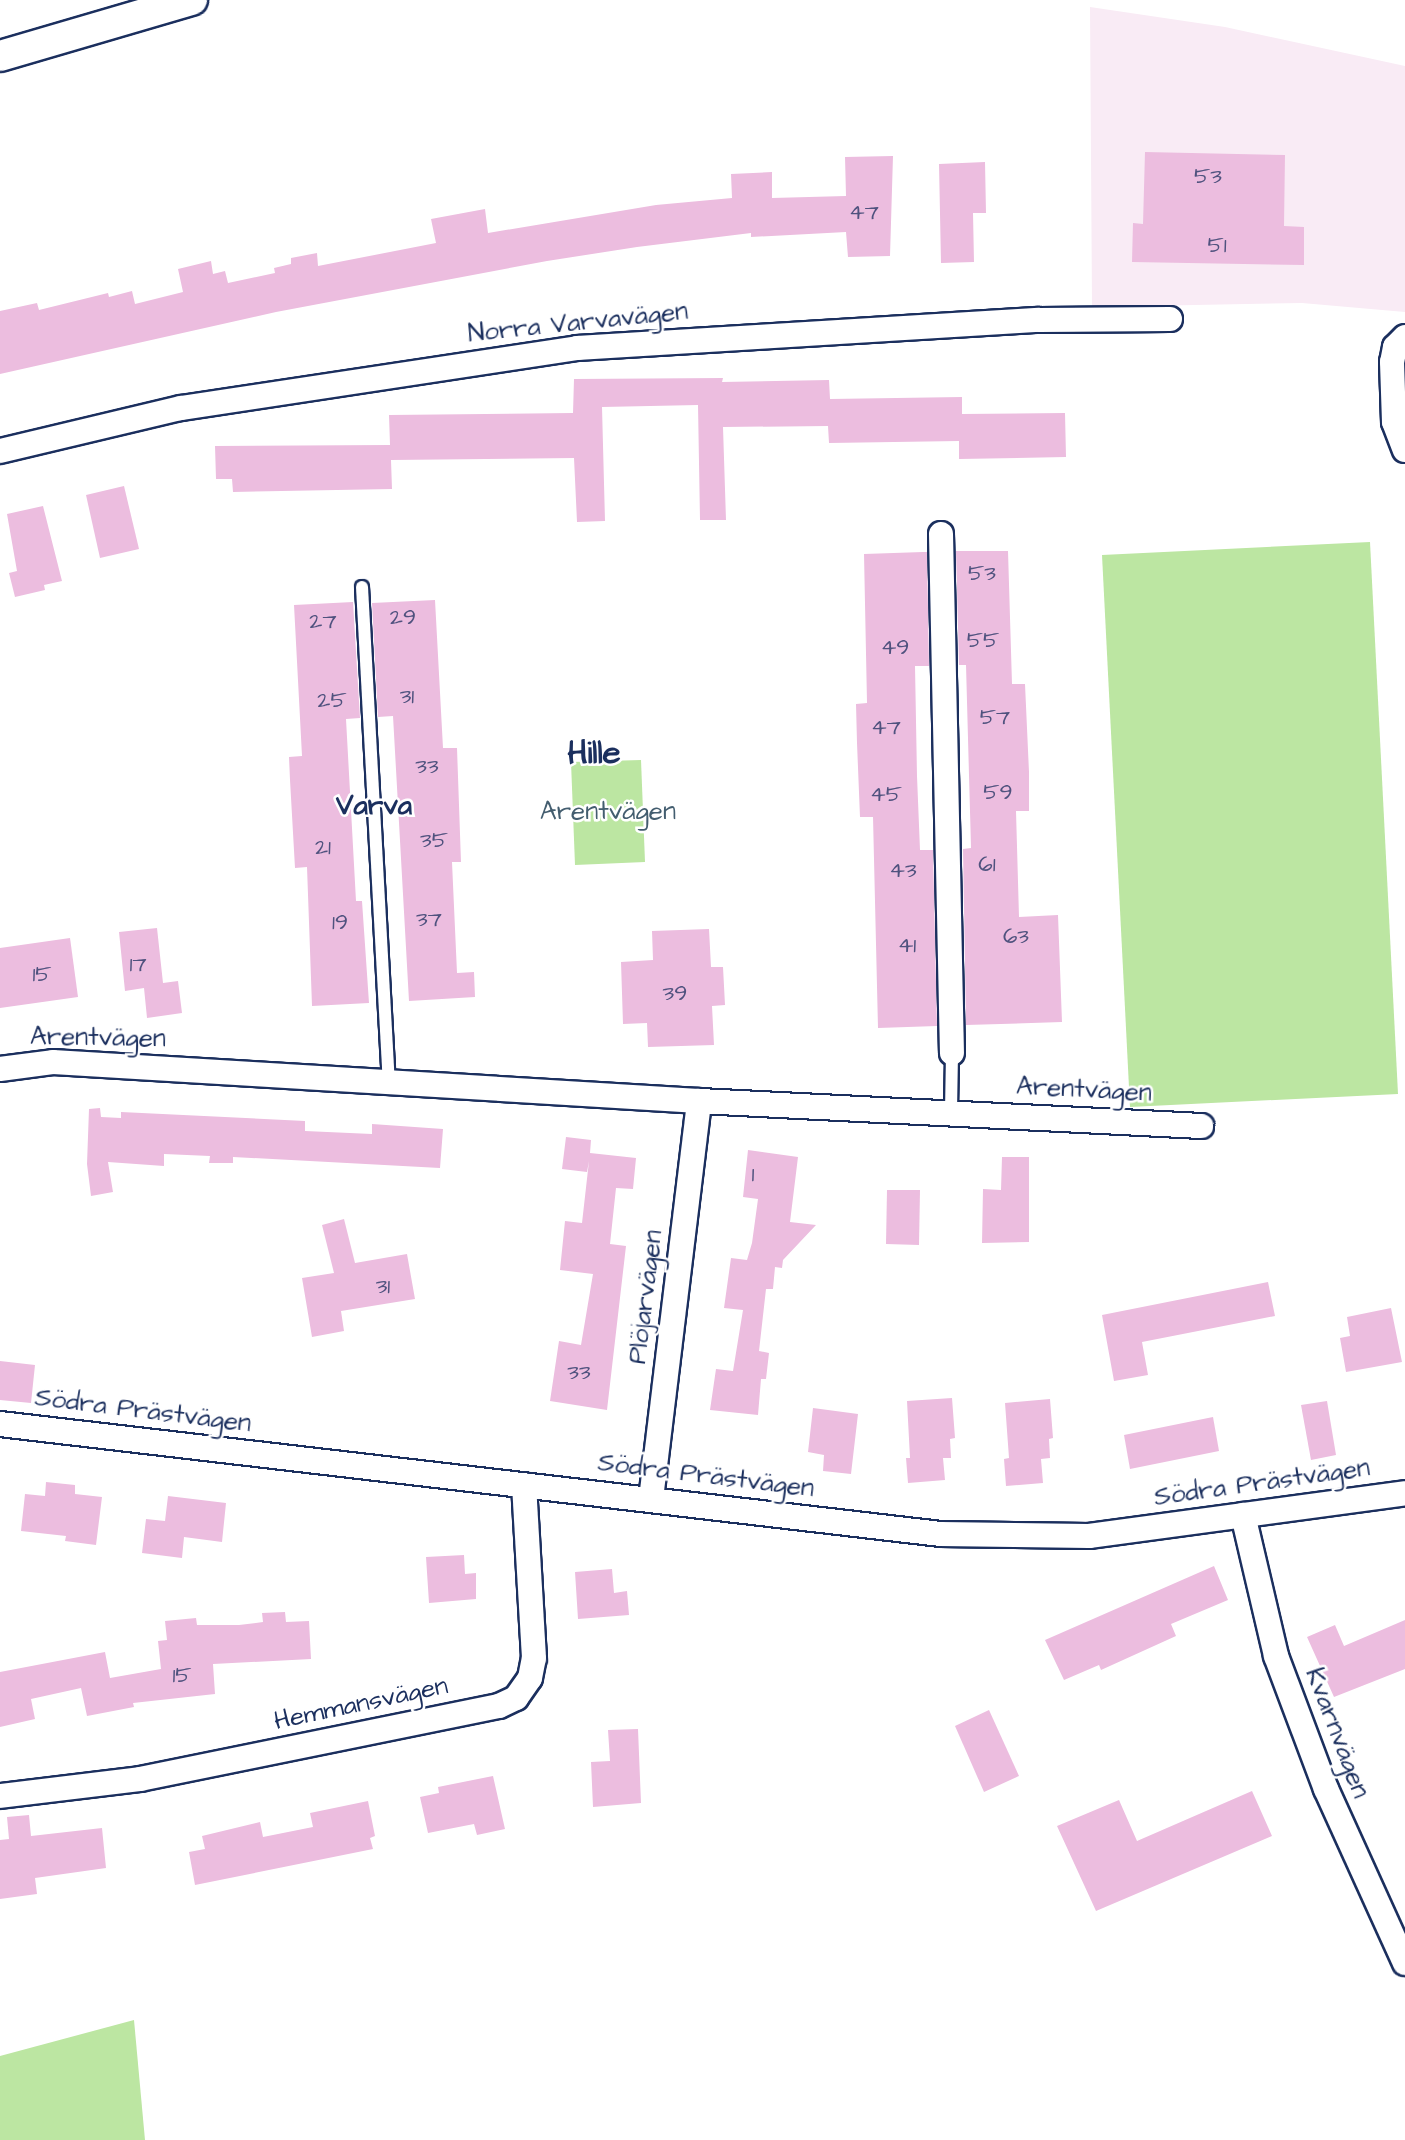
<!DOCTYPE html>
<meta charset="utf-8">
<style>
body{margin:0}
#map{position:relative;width:1405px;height:2140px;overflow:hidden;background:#fff;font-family:"Architects Daughter",sans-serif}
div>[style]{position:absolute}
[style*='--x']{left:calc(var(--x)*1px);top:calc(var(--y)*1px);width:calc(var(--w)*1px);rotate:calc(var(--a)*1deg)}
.built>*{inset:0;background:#f9ebf5}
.green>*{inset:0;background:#bce6a2}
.building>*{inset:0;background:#ecbddf}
.roads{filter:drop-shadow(2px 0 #1b2f5e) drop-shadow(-2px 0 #1b2f5e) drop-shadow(0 2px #1b2f5e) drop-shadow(0 -2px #1b2f5e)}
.service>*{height:12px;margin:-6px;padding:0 6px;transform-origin:6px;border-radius:6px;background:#fff}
.minor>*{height:24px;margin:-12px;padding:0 12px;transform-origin:12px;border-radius:12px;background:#fff}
.tertiary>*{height:30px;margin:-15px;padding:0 15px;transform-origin:15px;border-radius:15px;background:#fff}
span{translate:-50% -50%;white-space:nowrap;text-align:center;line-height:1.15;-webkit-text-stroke:5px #fff;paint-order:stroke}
.number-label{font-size:23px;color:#4f527e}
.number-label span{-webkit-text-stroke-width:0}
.street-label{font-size:26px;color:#1b2f5e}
.park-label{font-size:26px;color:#435d6f}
.neighbourhood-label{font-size:28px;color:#1b2f5e;font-weight:700}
.district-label{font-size:33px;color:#1b2f5e;font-weight:700}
</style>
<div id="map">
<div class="built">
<div style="clip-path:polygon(1090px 7px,1225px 27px,1405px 66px,1405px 312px,1302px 303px,1092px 307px)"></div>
</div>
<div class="green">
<div style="clip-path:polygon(1370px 542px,1398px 1094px,1130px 1107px,1102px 555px)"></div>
<div style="clip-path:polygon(641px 760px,645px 862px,575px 865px,571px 762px)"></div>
<div style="clip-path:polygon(134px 2020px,145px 2140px,0 2140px,0 2056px)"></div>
</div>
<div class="building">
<div style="clip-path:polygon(1145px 152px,1285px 155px,1284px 226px,1304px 227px,1304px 265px,1132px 262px,1133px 223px,1143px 224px)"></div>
<div style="clip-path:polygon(893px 156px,890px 256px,848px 257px,846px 232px,751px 237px,751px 233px,637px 247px,547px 261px,276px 312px,0 374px,0 311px,37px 303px,39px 310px,108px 293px,109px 297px,132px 291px,135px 304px,183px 292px,178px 269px,211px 261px,213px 274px,225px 271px,228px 283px,275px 273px,274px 268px,291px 264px,291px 258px,317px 253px,318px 266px,436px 243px,431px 219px,485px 209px,488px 233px,656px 205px,732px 198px,731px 174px,772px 172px,772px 198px,846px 196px,845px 157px)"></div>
<div style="clip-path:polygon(985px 162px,986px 213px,973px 213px,974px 262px,941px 263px,939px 164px)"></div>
<div style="clip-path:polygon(723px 378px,722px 382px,829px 380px,830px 399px,962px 397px,962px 414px,1065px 413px,1066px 457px,959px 459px,959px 441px,829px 443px,828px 426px,723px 427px,726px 520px,700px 520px,698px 405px,602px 407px,605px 521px,577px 522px,574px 458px,391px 460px,392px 489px,233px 492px,232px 479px,216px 479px,215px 446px,390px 445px,389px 415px,573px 413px,574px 379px)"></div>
<div style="clip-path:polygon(124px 486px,139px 549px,100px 558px,86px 495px)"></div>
<div style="clip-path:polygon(43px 506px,62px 581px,44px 585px,45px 590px,15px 597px,9px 573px,17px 571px,7px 514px)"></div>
<div style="clip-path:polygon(956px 551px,1008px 551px,1012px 684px,1025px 684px,1029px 772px,1029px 811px,1016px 811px,1019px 917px,1058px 915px,1062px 1022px,966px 1025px,963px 849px,971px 848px,969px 775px,966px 665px,959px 665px)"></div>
<div style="clip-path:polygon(923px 552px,927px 552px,929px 666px,915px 666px,917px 776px,920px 850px,933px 850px,937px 1026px,878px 1028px,873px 817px,860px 817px,857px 743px,856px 704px,867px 703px,864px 554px)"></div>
<div style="clip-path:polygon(435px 600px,443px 748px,457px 748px,461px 862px,452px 862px,457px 973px,474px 972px,475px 997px,409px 1001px,393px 716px,378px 717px,372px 603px)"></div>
<div style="clip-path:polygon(353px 602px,360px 718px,346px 719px,356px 901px,362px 901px,369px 1003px,312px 1006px,307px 867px,295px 868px,290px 780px,289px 757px,302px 756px,294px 605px)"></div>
<div style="clip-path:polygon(157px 928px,163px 983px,178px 981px,182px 1013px,147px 1018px,144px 988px,125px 991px,119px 932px)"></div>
<div style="clip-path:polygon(709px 929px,711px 967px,723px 967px,725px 1005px,712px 1006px,714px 1045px,648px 1047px,647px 1023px,623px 1024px,621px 962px,653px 960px,652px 931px)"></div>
<div style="clip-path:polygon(70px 938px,78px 997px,0 1008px,0 948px)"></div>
<div style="clip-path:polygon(100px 1108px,101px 1117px,121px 1118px,121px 1112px,305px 1121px,305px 1131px,372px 1134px,372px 1124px,443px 1129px,440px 1168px,233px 1157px,233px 1163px,209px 1163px,210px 1156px,164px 1154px,164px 1166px,108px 1162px,113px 1192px,91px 1196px,87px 1164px,89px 1109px)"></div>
<div style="clip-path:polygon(566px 1137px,591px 1140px,590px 1153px,636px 1158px,633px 1189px,616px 1188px,610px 1244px,626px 1246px,607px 1410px,550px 1401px,559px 1341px,581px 1345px,593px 1274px,560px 1270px,565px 1221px,582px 1223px,589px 1161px,587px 1172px,562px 1169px)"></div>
<div style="clip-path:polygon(748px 1150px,798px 1157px,790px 1222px,816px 1225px,783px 1260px,782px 1268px,775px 1267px,773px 1289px,766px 1289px,759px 1351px,769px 1353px,766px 1379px,761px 1379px,758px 1415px,710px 1410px,716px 1369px,733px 1371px,743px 1310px,724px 1308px,731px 1258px,747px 1260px,752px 1243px,758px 1199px,743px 1197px)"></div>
<div style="clip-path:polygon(1002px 1157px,1029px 1157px,1029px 1242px,982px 1243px,983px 1189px,1001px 1190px)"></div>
<div style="clip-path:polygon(887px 1190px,920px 1190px,919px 1245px,886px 1244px)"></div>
<div style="clip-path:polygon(344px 1219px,355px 1263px,407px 1254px,415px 1299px,341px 1311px,344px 1331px,312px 1337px,302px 1278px,334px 1273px,322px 1225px)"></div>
<div style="clip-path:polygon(1268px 1282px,1275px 1316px,1142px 1342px,1148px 1375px,1114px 1381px,1102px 1315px)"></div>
<div style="clip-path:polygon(1391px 1308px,1402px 1362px,1346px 1372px,1340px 1338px,1350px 1336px,1347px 1317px)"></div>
<div style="clip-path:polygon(0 1361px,35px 1365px,31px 1403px,0 1400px)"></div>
<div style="clip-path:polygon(952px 1398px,955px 1438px,950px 1439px,951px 1458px,943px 1458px,945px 1480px,908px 1483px,906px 1458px,910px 1458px,907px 1401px)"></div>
<div style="clip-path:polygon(1050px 1399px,1053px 1438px,1049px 1439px,1050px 1458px,1041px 1459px,1043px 1483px,1006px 1486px,1004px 1459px,1009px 1458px,1005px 1403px)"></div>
<div style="clip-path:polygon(1327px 1401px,1336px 1455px,1311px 1460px,1301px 1405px)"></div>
<div style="clip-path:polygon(813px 1408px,858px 1414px,851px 1474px,823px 1471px,824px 1455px,808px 1452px)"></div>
<div style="clip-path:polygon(1213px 1417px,1219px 1451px,1130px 1469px,1124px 1435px)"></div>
<div style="clip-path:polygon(46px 1482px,75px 1485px,75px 1494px,102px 1497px,96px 1545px,65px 1541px,66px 1536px,21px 1531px,25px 1494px,45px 1496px)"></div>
<div style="clip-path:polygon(168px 1496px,226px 1503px,222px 1542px,184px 1537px,182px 1558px,142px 1553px,146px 1519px,165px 1521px)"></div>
<div style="clip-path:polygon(464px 1555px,465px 1574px,476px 1573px,476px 1599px,429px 1603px,426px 1557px)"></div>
<div style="clip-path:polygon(1214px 1566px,1228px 1600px,1171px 1624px,1176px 1636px,1101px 1670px,1099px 1665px,1064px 1680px,1045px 1640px)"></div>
<div style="clip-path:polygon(612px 1569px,614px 1593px,627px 1591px,629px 1615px,578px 1619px,575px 1572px)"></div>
<div style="clip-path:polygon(285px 1612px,286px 1622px,309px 1621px,311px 1659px,213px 1664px,215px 1694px,133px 1703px,134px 1707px,87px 1716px,81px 1688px,31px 1699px,35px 1719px,0 1727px,0 1672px,105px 1652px,110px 1678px,161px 1669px,158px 1641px,167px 1640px,165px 1621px,196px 1618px,197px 1625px,239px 1625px,263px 1622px,262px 1613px)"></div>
<div style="clip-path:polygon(1405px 1620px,1405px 1669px,1334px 1697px,1307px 1637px,1335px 1625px,1344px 1646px)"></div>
<div style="clip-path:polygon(989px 1710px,1019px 1776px,984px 1792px,955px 1726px)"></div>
<div style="clip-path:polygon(638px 1729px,641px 1803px,593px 1807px,591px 1762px,610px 1761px,608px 1730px)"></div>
<div style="clip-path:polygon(493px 1776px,505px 1829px,477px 1835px,474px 1824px,428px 1833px,420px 1797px,439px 1793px,438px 1787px)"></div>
<div style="clip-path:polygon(1252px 1791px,1272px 1836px,1096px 1911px,1057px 1826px,1119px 1800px,1137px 1841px)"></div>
<div style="clip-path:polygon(368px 1801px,375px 1836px,370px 1838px,373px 1849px,195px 1885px,189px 1852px,205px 1849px,202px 1836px,260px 1822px,263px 1837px,313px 1827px,310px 1813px)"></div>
<div style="clip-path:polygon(29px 1815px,31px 1836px,102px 1828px,106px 1868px,35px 1878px,37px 1894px,0 1899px,0 1840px,9px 1839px,7px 1817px)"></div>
</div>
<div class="roads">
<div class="service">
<div style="--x:362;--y:587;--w:495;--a:86.9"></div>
<div style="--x:951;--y:1111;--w:58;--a:-89"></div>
</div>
<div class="minor">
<div style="--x:1405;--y:337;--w:14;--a:135"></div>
<div style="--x:1395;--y:347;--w:15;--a:101"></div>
<div style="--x:1392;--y:362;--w:60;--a:88.1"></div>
<div style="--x:1394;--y:422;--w:30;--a:69"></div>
<div style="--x:0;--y:451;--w:186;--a:-13.4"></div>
<div style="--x:181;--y:408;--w:401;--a:-8.6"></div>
<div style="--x:577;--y:348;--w:463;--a:-3.5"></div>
<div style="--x:1039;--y:320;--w:131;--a:-0.4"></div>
<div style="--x:941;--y:534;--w:519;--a:88.79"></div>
<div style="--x:0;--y:1069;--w:53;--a:-7.5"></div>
<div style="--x:53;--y:1062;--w:647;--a:3.45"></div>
<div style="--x:699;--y:1101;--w:503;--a:2.85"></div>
<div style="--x:0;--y:1424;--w:946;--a:6.67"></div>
<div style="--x:940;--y:1534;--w:149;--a:0.8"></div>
<div style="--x:1089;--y:1536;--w:319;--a:-7.7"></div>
<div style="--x:651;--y:1499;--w:401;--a:-83.1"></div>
<div style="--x:1243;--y:1515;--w:145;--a:76.8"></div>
<div style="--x:1276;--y:1656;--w:142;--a:69.4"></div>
<div style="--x:1326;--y:1789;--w:191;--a:65.6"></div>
<div style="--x:0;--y:1796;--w:141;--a:-6.9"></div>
<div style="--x:140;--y:1779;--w:366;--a:-11.5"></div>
<div style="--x:499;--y:1706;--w:19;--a:-25"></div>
<div style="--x:516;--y:1698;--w:24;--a:-55"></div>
<div style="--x:530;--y:1678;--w:20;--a:-79"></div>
<div style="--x:534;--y:1658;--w:173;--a:-93.3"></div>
</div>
<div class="tertiary">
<div style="--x:0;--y:56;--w:200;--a:-16.3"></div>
</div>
</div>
<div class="number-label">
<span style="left:1208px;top:176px">53</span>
<span style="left:864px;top:212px">47</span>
<span style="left:1217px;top:245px">51</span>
<span style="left:982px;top:573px">53</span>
<span style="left:403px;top:617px">29</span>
<span style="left:323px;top:621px">27</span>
<span style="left:983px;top:640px">55</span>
<span style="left:895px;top:647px">49</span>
<span style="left:407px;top:696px">31</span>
<span style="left:332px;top:700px">25</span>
<span style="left:995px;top:717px">57</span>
<span style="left:886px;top:727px">47</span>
<span style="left:427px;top:766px">33</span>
<span style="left:998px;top:792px">59</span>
<span style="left:886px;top:794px">45</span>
<span style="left:434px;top:840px">35</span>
<span style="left:323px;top:847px">21</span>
<span style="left:987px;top:864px">61</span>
<span style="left:903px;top:870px">43</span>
<span style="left:429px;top:919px">37</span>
<span style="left:340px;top:922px">19</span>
<span style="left:1016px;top:936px">63</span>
<span style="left:907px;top:945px">41</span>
<span style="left:138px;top:964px">17</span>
<span style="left:42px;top:974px">15</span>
<span style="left:675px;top:993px">39</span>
<span style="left:753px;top:1174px">1</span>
<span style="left:383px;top:1286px">31</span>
<span style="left:579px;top:1372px">33</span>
<span style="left:182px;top:1675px">15</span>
</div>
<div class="street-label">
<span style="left:578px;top:323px;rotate:-6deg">Norra Varvavägen</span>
<span style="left:98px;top:1038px;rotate:1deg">Arentvägen</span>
<span style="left:1084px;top:1090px;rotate:3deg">Arentvägen</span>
<span style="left:646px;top:1297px;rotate:-83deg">Plöjarvägen</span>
<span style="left:143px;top:1411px;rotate:7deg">Södra Prästvägen</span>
<span style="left:706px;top:1476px;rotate:7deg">Södra Prästvägen</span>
<span style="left:1262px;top:1483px;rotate:-8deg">Södra Prästvägen</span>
<span style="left:361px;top:1704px;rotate:-12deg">Hemmansvägen</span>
<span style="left:1337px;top:1733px;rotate:69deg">Kvarnvägen</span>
</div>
<div class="park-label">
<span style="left:608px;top:812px">Arentvägen</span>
</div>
<div class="neighbourhood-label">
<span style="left:374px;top:806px">Varva</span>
</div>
<div class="district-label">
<span style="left:594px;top:754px">Hille</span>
</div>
</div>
